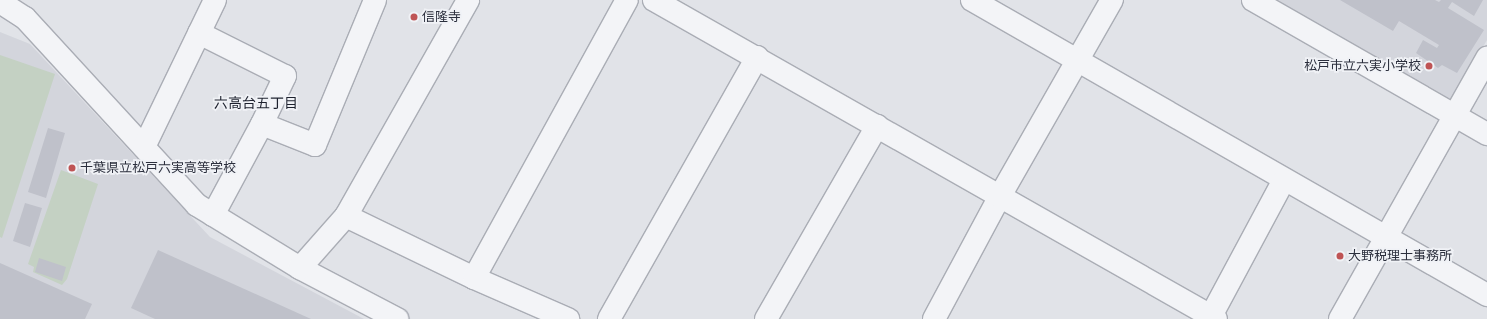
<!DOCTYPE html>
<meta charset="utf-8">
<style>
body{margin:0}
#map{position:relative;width:1487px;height:319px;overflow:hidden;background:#e1e3e8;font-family:"Work Sans","Noto Sans JP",sans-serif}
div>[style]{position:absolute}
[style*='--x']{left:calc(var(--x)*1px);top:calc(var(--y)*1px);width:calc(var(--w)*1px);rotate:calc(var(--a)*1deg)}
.built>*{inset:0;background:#d3d5dc}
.green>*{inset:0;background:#c4d1c3}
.building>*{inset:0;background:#bfc1ca}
.roads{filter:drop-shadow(1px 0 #aaadb5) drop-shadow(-1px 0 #aaadb5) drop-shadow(0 1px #aaadb5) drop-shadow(0 -1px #aaadb5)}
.minor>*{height:22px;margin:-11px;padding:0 11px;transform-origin:11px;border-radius:11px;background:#f3f4f7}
.tertiary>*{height:22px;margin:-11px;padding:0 11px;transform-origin:11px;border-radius:11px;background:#f3f4f7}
.dots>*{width:11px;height:11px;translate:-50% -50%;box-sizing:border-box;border:2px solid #f0f2f6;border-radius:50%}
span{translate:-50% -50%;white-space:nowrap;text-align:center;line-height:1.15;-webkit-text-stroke:3.5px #f0f2f6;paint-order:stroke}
.poi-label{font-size:13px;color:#2b2f3d}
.left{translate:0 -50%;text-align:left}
.right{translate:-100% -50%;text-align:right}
.neighbourhood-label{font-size:14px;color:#1d212e}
</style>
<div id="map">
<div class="built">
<div style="clip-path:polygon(1269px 0,1487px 0,1487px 40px,1456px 93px,1451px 98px,1443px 98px)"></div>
<div style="clip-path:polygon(0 32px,30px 44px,210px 237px,364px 319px,0 319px)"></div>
</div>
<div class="green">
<div style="clip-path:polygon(0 55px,55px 74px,2px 238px,0 237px)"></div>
<div style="clip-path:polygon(61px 170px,98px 184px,67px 279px,62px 285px,33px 272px,34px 267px,28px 264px)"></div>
</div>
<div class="building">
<div style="clip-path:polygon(1340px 0,1435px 0,1439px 2px,1441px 0,1483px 0,1474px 16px,1452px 2px,1448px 8px,1484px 30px,1457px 73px,1442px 65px,1438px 68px,1416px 53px,1423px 40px,1437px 48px,1439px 45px,1399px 21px,1393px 31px)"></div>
<div style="clip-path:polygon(48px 128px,65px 133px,46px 198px,28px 192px)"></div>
<div style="clip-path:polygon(25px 203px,42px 208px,30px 247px,13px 241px)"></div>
<div style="clip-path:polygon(158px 250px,311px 319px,155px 319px,131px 308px)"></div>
<div style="clip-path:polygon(39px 258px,66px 267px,62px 281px,35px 272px)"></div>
<div style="clip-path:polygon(0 263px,92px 304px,85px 319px,0 319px)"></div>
</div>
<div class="roads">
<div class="minor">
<div style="--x:972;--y:0;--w:594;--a:29.8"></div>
<div style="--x:1253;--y:0;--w:270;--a:29.8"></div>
<div style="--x:0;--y:2;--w:30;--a:33"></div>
<div style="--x:25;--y:18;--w:254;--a:47.4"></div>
<div style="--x:197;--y:205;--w:121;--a:31.5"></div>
<div style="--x:300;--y:268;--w:110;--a:27.7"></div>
<div style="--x:199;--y:33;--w:96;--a:26.6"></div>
<div style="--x:285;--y:76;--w:53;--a:115.6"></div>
<div style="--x:144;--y:147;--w:163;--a:-64.2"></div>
<div style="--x:213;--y:215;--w:103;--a:-61.7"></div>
<div style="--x:262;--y:124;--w:57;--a:21.6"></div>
<div style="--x:315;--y:145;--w:157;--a:-67.5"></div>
<div style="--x:346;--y:216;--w:142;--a:25.8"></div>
<div style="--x:474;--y:278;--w:103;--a:23.6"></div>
<div style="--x:300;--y:268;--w:69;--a:-48.5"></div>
<div style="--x:346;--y:216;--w:248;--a:-60.5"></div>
<div style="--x:474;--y:278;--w:317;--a:-61.2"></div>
<div style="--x:1211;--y:316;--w:154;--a:-61.8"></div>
<div style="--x:609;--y:319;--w:301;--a:-60.5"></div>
<div style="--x:766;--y:319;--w:223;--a:-60.1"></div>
<div style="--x:934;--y:319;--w:140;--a:-61.8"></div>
<div style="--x:1000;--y:196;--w:226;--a:-60.3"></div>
<div style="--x:1340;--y:319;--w:300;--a:-60.6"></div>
</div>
<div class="tertiary">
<div style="--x:654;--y:0;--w:646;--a:29.58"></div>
</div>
</div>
<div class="dots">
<div style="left:414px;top:17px;background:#bf5455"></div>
<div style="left:1429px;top:66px;background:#bf5455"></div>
<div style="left:72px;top:168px;background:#bf5455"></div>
<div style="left:1340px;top:256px;background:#bf5455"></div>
</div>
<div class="poi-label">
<span class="left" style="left:422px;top:17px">信隆寺</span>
<span class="right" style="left:1421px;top:66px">松戸市立六実小学校</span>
<span class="left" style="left:80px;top:168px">千葉県立松戸六実高等学校</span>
<span class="left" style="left:1348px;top:256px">大野税理士事務所</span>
</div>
<div class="neighbourhood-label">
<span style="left:256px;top:103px">六高台五丁目</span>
</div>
</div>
